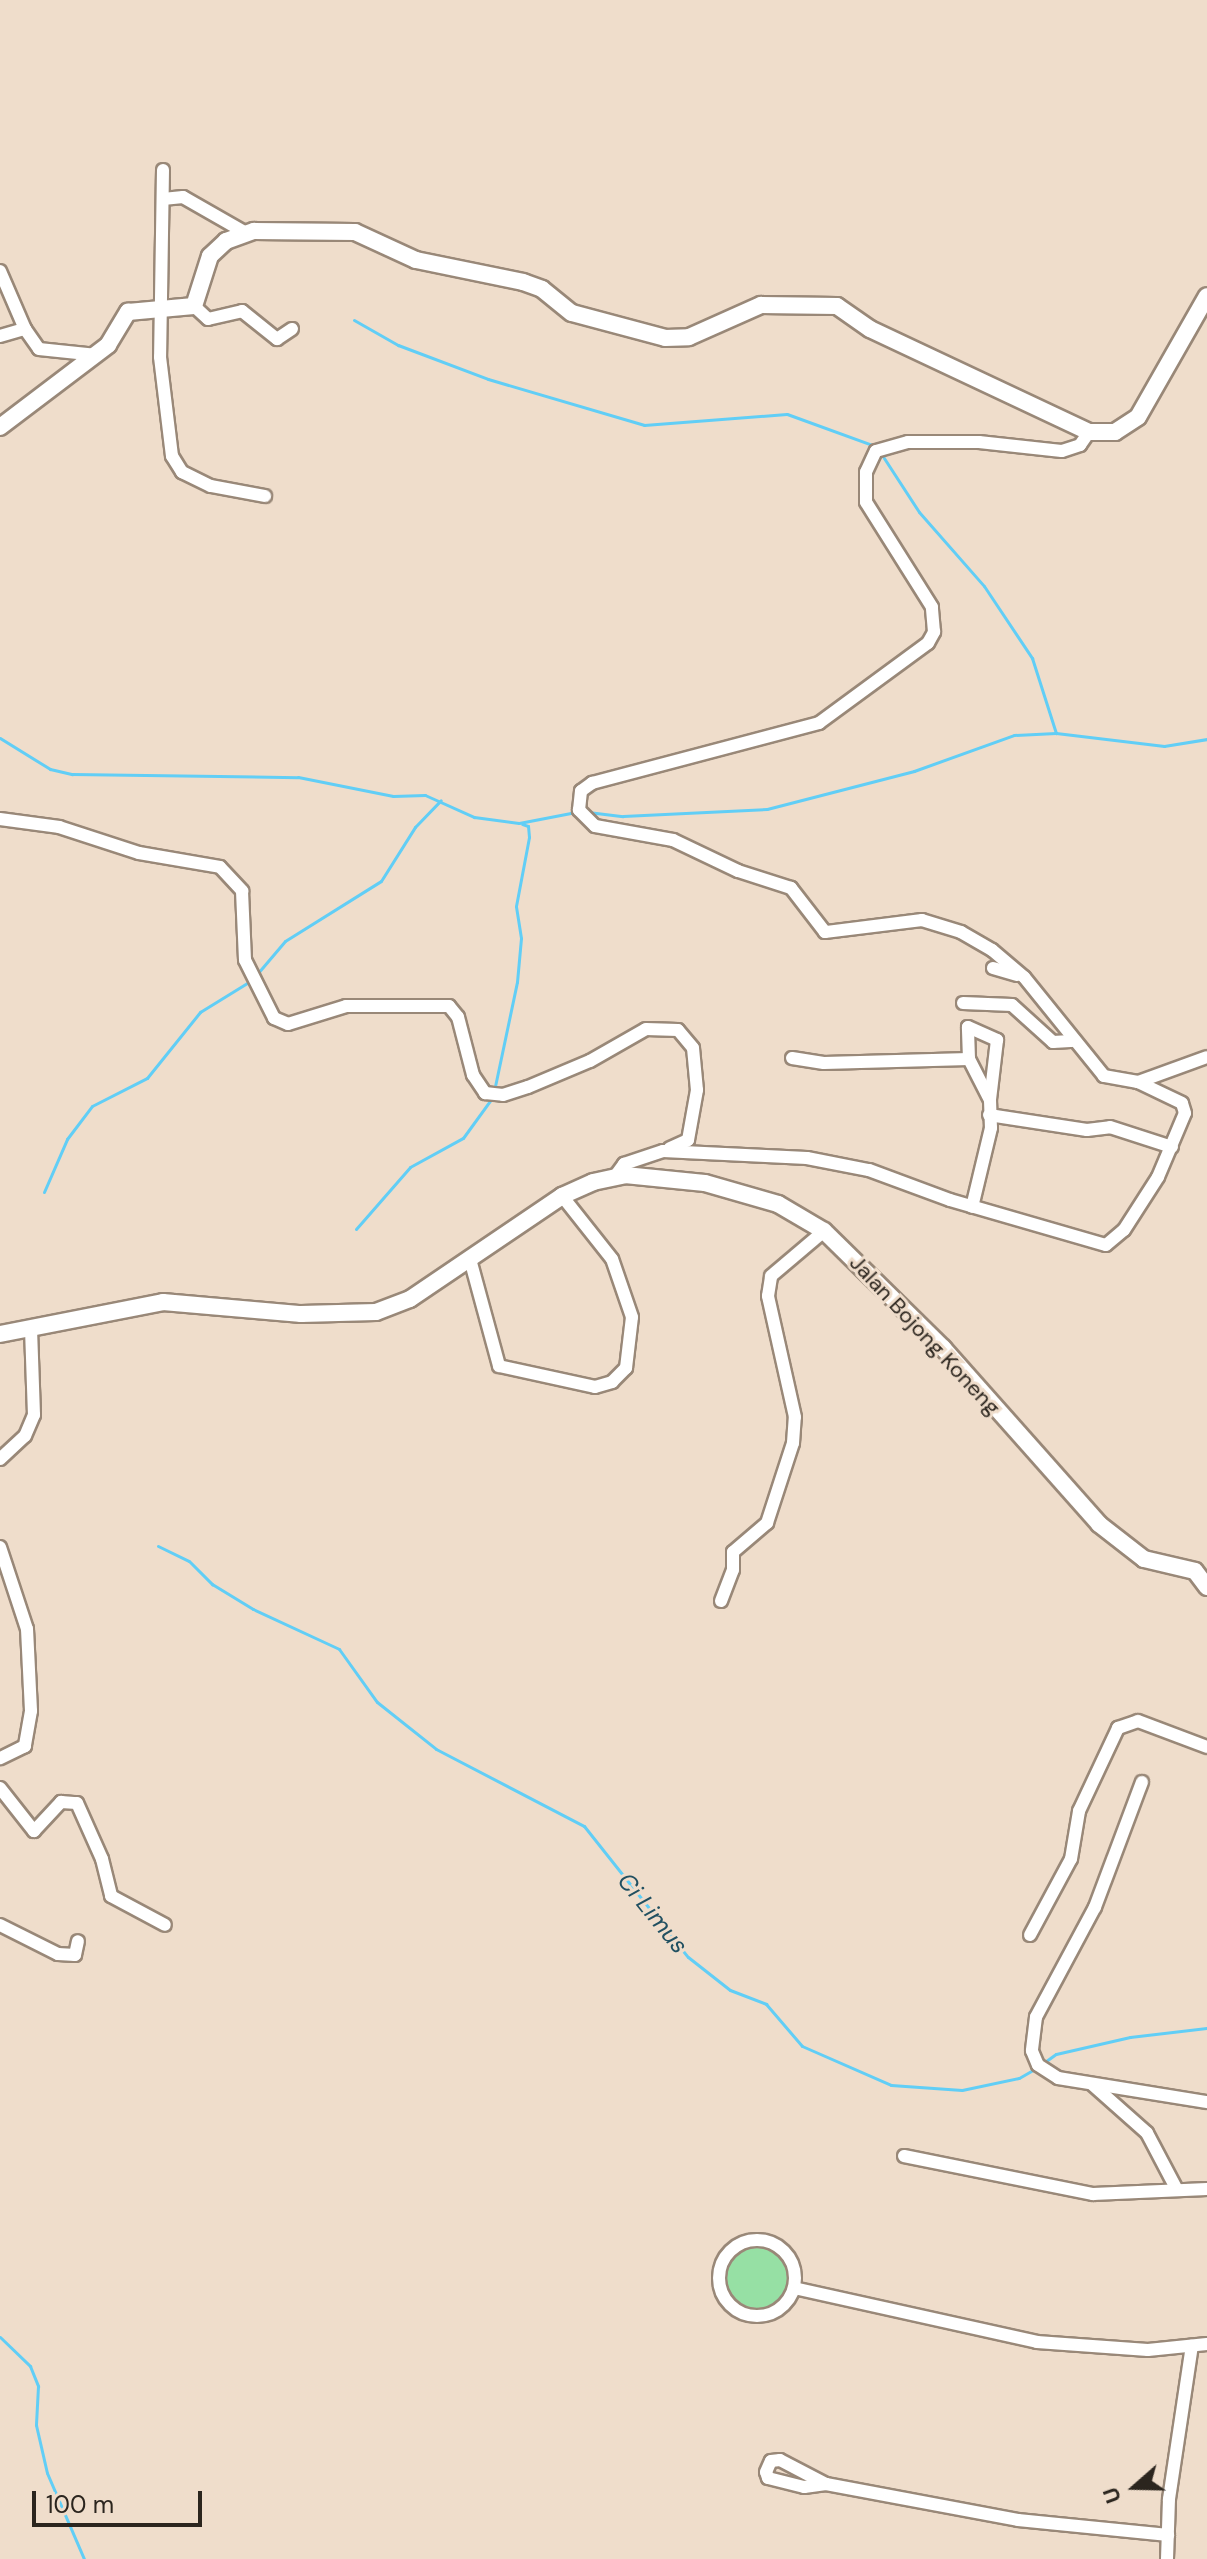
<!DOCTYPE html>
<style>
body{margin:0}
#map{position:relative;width:1207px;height:2559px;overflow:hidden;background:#efddcb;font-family:"DM Sans",sans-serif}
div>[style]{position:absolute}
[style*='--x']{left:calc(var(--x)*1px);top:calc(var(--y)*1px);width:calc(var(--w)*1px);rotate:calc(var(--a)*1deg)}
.green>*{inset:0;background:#96e0a4}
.round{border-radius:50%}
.stream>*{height:3px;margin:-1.5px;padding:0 1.5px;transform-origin:1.5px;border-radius:1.5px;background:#61cef6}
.roads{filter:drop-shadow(2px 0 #998878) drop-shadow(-2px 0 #998878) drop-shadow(0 2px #998878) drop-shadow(0 -2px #998878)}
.street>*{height:12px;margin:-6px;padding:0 6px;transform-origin:6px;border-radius:6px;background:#fff}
.street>.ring{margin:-6px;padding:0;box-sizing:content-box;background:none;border:12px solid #fff;border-radius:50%}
.secondary>*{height:16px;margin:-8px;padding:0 8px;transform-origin:8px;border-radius:8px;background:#fff}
span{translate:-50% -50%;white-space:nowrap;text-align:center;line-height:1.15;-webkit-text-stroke:6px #efddcb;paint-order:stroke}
.street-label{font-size:22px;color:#2b251e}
.water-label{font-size:24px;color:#215061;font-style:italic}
.north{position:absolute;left:1095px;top:2447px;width:80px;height:80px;-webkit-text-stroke:6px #efddcb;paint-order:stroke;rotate:250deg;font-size:22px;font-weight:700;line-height:32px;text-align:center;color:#2b251e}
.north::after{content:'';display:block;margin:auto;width:28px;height:36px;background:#2b251e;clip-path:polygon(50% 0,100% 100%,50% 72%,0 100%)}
.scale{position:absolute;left:32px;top:2491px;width:170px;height:36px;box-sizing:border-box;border:4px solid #2b251e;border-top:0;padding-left:10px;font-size:24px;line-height:28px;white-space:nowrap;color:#2b251e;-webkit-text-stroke:6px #efddcb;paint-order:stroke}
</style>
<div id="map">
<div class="green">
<div class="round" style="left:727px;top:2248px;width:60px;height:60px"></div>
</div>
<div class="stream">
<div style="--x:354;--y:320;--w:51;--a:29.6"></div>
<div style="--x:398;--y:345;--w:96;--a:20.7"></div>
<div style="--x:488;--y:379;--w:163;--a:16.4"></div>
<div style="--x:644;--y:425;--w:143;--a:-4.4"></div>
<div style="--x:787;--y:414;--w:94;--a:20"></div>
<div style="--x:882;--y:455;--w:68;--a:57"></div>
<div style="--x:919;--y:512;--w:98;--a:48.7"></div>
<div style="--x:984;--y:586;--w:87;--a:56.3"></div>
<div style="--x:1032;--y:658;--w:79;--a:72.3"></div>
<div style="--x:0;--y:738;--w:59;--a:31.8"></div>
<div style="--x:50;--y:769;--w:23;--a:13"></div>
<div style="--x:72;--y:774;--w:226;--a:0.8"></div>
<div style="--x:298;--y:777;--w:97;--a:11.3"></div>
<div style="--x:393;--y:796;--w:32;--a:-2"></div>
<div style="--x:425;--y:795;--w:54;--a:24.2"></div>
<div style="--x:474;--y:817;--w:45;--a:7.6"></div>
<div style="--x:519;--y:823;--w:58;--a:-10.9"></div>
<div style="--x:588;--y:812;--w:35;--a:7"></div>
<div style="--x:623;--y:816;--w:144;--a:-2.8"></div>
<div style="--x:767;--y:809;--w:152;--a:-14.5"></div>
<div style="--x:914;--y:771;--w:106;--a:-19.8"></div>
<div style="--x:1014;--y:735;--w:42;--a:-2.7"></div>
<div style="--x:1056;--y:733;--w:109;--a:6.9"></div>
<div style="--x:1164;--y:746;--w:44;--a:-9.2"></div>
<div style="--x:257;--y:974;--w:43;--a:-49.7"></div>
<div style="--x:285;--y:941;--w:113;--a:-32"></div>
<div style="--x:381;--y:881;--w:64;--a:-57.8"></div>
<div style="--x:415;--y:827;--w:37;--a:-46"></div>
<div style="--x:494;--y:1091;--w:111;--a:-78.1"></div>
<div style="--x:517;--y:982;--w:44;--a:-84.8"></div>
<div style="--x:521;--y:938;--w:32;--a:-99"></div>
<div style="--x:516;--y:906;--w:70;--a:-79.3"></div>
<div style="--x:529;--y:837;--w:11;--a:-95"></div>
<div style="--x:528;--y:826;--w:6;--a:-162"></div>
<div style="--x:44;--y:1192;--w:58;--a:-66.5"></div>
<div style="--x:67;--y:1139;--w:41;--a:-52.9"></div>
<div style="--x:92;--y:1106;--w:62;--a:-27"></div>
<div style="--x:147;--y:1078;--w:85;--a:-51.2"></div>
<div style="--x:200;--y:1012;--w:61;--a:-31.6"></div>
<div style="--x:356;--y:1229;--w:82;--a:-48.9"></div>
<div style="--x:410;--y:1167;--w:60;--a:-28.7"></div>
<div style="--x:463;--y:1138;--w:49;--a:-54.1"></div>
<div style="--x:158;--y:1546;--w:34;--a:26"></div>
<div style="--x:189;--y:1561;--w:33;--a:45"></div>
<div style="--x:212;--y:1584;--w:48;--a:31.4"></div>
<div style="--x:253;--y:1609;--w:95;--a:24.9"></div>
<div style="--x:339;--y:1649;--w:65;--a:54.4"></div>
<div style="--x:377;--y:1702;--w:75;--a:38.5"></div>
<div style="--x:436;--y:1749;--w:167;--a:27.5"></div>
<div style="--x:584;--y:1826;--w:167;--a:51.6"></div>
<div style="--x:688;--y:1957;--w:53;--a:38.2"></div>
<div style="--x:730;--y:1990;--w:39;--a:21"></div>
<div style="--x:766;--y:2004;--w:55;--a:49.4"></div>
<div style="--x:802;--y:2046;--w:97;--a:23.7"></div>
<div style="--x:891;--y:2085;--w:71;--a:4"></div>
<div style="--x:962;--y:2090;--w:58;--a:-11.9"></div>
<div style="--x:1019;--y:2078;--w:20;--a:-30"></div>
<div style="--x:1042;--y:2064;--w:17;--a:-36"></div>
<div style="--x:1056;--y:2054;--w:76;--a:-12.9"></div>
<div style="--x:1130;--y:2037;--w:78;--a:-6.7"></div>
<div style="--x:0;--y:2337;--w:42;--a:44"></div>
<div style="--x:30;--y:2366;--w:22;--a:68"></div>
<div style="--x:38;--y:2386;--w:39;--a:93"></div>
<div style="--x:36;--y:2425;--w:49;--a:77.1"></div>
<div style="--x:47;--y:2473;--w:94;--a:66.7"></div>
</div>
<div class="roads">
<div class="street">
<div style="--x:163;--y:170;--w:187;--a:90.9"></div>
<div style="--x:160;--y:357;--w:100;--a:83.1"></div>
<div style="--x:172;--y:456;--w:19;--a:58"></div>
<div style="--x:182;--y:472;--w:32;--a:26"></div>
<div style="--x:211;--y:486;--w:55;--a:10.5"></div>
<div style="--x:163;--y:199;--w:20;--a:-6"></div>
<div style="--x:183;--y:197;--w:73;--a:29.7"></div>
<div style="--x:0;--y:271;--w:63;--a:66.7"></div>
<div style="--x:194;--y:306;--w:19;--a:43"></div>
<div style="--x:208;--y:319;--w:35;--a:-13"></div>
<div style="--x:242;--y:311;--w:45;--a:38.7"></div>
<div style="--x:277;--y:339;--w:18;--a:-34"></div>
<div style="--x:0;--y:336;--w:26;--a:-16"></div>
<div style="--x:25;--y:329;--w:24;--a:55"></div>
<div style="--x:39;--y:349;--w:58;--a:5.9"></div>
<div style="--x:0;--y:819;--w:60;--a:7.7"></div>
<div style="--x:59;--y:827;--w:84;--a:18"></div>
<div style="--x:139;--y:853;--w:82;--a:9.8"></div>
<div style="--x:220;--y:867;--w:33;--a:47"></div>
<div style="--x:242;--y:891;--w:69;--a:87.5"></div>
<div style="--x:245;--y:960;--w:65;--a:63.4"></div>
<div style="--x:274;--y:1018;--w:15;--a:23"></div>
<div style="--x:288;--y:1024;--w:61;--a:-17.2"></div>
<div style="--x:346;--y:1006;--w:103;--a:0"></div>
<div style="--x:449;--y:1006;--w:14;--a:51"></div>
<div style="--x:458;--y:1017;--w:60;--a:75.5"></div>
<div style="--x:473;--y:1075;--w:22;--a:56"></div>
<div style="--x:485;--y:1093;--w:18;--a:6"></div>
<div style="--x:503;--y:1095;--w:26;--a:-18"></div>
<div style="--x:528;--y:1087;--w:67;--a:-22.8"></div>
<div style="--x:590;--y:1061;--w:64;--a:-29.7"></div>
<div style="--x:646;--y:1029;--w:32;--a:2"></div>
<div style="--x:678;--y:1030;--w:23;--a:50"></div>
<div style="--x:693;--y:1048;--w:42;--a:84.6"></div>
<div style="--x:697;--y:1090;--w:51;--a:100.2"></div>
<div style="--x:688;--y:1140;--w:20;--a:156"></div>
<div style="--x:993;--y:968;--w:25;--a:16"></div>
<div style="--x:963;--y:1003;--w:49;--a:2.3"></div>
<div style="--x:1012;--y:1005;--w:55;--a:42.1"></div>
<div style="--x:1053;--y:1042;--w:22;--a:-3"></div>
<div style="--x:792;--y:1058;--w:32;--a:9"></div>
<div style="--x:824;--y:1063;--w:145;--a:-1.6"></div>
<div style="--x:969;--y:1059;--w:46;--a:62.9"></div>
<div style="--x:990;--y:1100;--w:28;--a:88"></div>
<div style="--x:991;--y:1128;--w:81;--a:103.5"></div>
<div style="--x:969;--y:1059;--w:32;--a:-92"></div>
<div style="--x:968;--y:1027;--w:32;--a:24"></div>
<div style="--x:997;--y:1040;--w:60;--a:96.7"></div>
<div style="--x:1138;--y:1082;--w:73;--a:-19.9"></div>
<div style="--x:989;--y:1115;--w:99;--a:8.7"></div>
<div style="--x:1087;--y:1130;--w:23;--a:-7"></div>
<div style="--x:1110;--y:1127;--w:65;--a:17.9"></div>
<div style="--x:616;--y:1175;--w:14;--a:-54"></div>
<div style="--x:624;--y:1164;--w:41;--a:-18.4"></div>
<div style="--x:663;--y:1151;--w:144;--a:2.8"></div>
<div style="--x:807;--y:1158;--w:63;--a:11"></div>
<div style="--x:869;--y:1170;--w:86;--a:20.3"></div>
<div style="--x:950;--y:1200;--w:162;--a:16.1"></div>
<div style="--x:1106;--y:1245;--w:23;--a:-40"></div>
<div style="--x:1124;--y:1230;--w:63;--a:-57.3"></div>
<div style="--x:1158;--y:1177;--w:69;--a:-67.1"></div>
<div style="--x:1185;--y:1113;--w:10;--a:-107"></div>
<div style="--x:1182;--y:1103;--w:49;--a:-154.5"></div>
<div style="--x:1138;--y:1082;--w:35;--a:-170"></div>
<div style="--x:1104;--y:1076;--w:127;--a:-128.9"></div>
<div style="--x:1024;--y:977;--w:42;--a:-139.8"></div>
<div style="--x:992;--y:950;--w:36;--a:-150"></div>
<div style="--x:961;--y:932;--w:41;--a:-162.9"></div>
<div style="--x:922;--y:920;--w:98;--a:172.9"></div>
<div style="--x:825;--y:932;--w:56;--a:-127.7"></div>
<div style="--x:791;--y:888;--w:56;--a:-162.2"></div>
<div style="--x:738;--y:871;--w:72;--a:-154.5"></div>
<div style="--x:673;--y:840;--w:79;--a:-169.8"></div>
<div style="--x:595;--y:826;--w:23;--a:-135"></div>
<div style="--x:579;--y:810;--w:19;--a:-84"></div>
<div style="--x:581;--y:791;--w:14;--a:-36"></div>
<div style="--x:592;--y:783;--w:235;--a:-14.8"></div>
<div style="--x:819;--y:723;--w:135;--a:-36.3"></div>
<div style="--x:928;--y:643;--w:13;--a:-61"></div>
<div style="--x:934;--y:632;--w:25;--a:-95"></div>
<div style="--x:932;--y:607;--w:124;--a:-122.2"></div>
<div style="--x:866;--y:502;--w:30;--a:-90"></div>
<div style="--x:866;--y:472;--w:23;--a:-65"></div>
<div style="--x:876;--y:451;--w:33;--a:-16"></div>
<div style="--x:908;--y:442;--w:71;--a:0"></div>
<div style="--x:979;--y:442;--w:83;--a:6.2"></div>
<div style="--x:1062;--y:451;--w:19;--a:-18"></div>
<div style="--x:1080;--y:445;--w:16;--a:-55"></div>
<div style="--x:470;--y:1259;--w:111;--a:74.8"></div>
<div style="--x:499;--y:1366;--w:98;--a:12.3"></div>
<div style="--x:595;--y:1387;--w:18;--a:-16"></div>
<div style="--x:612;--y:1382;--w:20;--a:-45"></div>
<div style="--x:626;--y:1368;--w:51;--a:-83.3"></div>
<div style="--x:632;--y:1317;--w:61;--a:-109"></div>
<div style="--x:612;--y:1259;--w:80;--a:-128.4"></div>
<div style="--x:0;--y:1459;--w:34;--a:-43"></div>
<div style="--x:25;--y:1436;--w:23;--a:-67"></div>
<div style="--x:34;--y:1415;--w:85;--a:-92"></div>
<div style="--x:0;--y:1547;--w:86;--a:71.8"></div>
<div style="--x:27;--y:1629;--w:82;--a:87.2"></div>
<div style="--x:31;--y:1711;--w:36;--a:100"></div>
<div style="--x:25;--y:1746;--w:28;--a:154"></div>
<div style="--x:721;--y:1601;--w:33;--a:-69"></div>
<div style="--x:733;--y:1570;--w:18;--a:-90"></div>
<div style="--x:733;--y:1552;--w:45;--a:-40.5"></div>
<div style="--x:767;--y:1523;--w:84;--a:-72"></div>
<div style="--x:793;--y:1443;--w:26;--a:-86"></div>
<div style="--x:795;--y:1417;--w:124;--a:-102.6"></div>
<div style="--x:768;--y:1296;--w:20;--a:-81"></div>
<div style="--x:771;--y:1276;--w:70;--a:-40.3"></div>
<div style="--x:1142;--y:1782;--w:134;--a:110.6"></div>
<div style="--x:1095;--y:1907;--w:125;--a:118.2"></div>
<div style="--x:1036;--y:2017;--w:34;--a:97"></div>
<div style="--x:1032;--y:2051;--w:15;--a:67"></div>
<div style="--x:1038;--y:2065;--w:24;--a:33"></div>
<div style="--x:1058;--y:2078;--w:151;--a:9.2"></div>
<div style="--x:0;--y:1788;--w:55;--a:51.7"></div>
<div style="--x:34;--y:1831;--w:40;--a:-47"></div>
<div style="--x:61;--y:1802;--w:16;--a:4"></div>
<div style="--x:77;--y:1803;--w:61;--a:65.9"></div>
<div style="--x:102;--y:1859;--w:38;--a:76"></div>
<div style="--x:111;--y:1896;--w:61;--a:28.2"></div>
<div style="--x:0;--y:1925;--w:65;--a:26.6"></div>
<div style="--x:58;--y:1954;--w:17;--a:3"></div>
<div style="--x:75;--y:1955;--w:14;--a:-78"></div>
<div style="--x:1030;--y:1935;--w:86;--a:-61.7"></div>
<div style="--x:1071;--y:1859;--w:49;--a:-80.5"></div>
<div style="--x:1079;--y:1811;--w:92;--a:-64.8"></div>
<div style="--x:1118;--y:1728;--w:21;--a:-19"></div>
<div style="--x:1138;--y:1721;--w:74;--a:20.6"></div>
<div style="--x:1093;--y:2085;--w:72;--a:41.6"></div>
<div style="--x:1147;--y:2133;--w:64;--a:62.2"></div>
<div style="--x:904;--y:2156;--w:193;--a:11.4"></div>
<div style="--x:1093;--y:2194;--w:114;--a:-2.5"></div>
<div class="ring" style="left:719px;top:2240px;width:64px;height:64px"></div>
<div style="--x:794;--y:2288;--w:249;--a:12.5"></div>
<div style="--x:1037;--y:2342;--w:111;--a:4.1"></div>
<div style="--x:1148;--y:2350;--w:59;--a:-5.8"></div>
<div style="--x:826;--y:2484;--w:22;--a:172"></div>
<div style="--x:804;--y:2487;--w:37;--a:-166"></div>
<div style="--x:768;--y:2478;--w:6;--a:-108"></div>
<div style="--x:766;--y:2472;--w:12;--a:-66"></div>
<div style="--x:771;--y:2461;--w:9;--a:-6"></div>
<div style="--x:780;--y:2460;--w:52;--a:27.6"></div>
<div style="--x:826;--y:2484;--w:195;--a:10.6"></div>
<div style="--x:1018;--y:2520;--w:151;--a:5.7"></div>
<div style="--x:1167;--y:2559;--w:60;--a:-88.1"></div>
<div style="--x:1169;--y:2499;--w:155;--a:-81.5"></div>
</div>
<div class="secondary">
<div style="--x:0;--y:427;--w:136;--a:-37.2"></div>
<div style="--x:108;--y:345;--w:39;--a:-59"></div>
<div style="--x:128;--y:312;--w:66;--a:-5.2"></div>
<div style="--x:194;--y:306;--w:52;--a:-72.3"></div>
<div style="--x:210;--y:256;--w:22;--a:-43"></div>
<div style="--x:226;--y:241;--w:30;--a:-20"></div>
<div style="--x:254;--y:231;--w:101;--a:0.6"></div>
<div style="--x:355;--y:232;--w:67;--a:24.7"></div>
<div style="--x:416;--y:260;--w:109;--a:11.6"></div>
<div style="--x:523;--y:282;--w:20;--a:20"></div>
<div style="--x:542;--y:289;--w:38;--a:39"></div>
<div style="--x:572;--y:313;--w:96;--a:15"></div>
<div style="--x:665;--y:338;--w:24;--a:-2"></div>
<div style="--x:689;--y:337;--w:79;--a:-24"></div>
<div style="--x:761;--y:305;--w:76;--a:0.8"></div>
<div style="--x:837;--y:306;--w:40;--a:34.9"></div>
<div style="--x:870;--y:329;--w:242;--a:25.2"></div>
<div style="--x:1089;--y:432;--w:26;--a:0"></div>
<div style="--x:1115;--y:432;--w:27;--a:-33"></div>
<div style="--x:1138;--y:417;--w:139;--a:-60.3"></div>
<div style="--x:0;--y:1334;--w:166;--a:-11.1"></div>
<div style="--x:163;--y:1302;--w:139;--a:5"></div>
<div style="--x:301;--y:1314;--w:75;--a:-1.5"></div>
<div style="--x:376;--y:1312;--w:36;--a:-21"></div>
<div style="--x:410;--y:1299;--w:184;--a:-34.1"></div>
<div style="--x:562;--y:1196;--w:34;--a:-24"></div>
<div style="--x:593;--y:1182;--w:33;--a:-12"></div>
<div style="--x:625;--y:1175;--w:80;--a:5.7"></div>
<div style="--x:705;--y:1183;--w:76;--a:16"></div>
<div style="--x:778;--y:1204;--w:53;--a:30.4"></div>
<div style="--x:824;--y:1231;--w:167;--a:44.5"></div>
<div style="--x:943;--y:1348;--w:235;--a:48.4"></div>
<div style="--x:1099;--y:1524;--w:57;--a:37.9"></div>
<div style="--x:1144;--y:1559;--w:52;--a:13.2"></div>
<div style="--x:1195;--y:1571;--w:20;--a:53"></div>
</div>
</div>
<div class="street-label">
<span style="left:925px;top:1335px;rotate:47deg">Jalan Bojong Koneng</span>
</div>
<div class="water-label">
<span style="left:653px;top:1913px;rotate:51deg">Ci Limus</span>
</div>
<div class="north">U</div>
<div class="scale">100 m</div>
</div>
